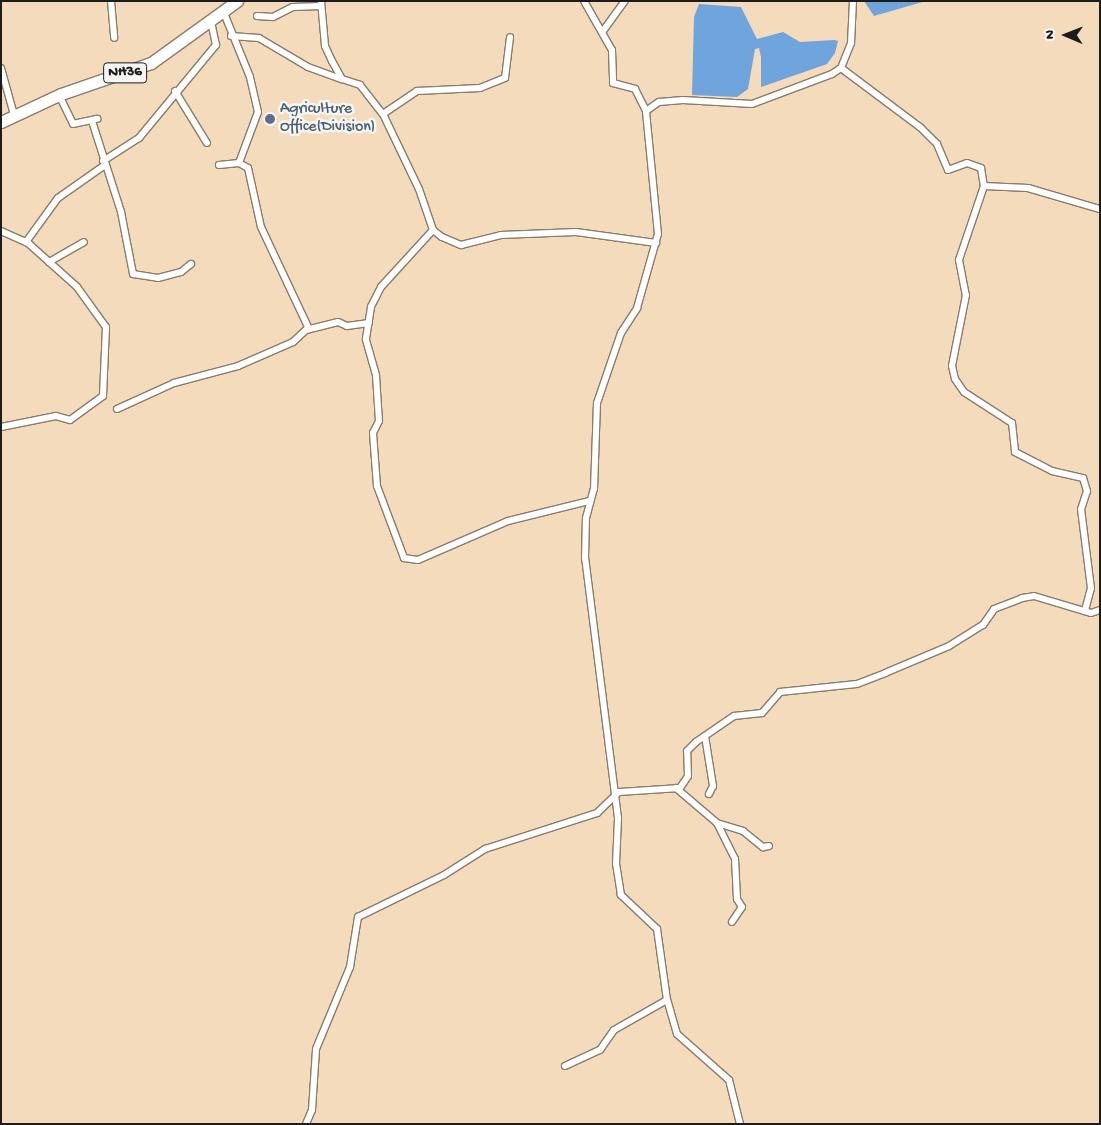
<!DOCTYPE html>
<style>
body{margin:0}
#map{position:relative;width:1101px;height:1125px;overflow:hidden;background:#f3dbbc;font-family:"Gochi Hand",sans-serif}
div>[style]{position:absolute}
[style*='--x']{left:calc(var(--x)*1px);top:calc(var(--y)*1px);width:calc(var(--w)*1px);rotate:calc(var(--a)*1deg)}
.water>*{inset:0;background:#6fa4dc}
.roads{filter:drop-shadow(1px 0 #887c6c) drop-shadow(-1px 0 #887c6c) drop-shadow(0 1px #887c6c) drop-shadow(0 -1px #887c6c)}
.street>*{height:6px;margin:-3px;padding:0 3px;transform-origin:3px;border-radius:3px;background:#fff}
.highway>*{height:11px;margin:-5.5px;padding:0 5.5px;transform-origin:5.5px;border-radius:5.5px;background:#fff}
.dots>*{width:14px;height:14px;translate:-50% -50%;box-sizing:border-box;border:2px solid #f6f6f2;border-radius:50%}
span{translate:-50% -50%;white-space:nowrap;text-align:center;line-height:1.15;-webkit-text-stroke:5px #f6f6f2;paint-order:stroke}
.shield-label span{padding:1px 4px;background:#f6f6f2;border:1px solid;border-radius:4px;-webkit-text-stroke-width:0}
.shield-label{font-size:15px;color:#1c1c1c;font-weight:700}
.service-label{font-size:16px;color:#4e5e75}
.left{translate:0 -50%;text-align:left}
.frame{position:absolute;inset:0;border:2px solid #1c1c1c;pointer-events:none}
.north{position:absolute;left:1041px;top:10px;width:50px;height:50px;-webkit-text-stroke:4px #f6f6f2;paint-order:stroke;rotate:271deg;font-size:14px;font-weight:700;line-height:20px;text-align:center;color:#1c1c1c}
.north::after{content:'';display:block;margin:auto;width:18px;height:22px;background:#1c1c1c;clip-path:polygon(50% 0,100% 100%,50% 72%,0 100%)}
</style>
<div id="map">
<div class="water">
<div style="clip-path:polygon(864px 1px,926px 1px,874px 16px)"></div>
<div style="clip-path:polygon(699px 4px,741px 7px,757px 39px,783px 32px,800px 42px,835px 40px,838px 41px,835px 53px,827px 64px,761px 87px,761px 57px,759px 48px,755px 49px,748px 89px,737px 97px,692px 95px,694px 17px)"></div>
</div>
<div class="roads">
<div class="street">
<div style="--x:111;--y:1;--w:37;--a:85"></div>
<div style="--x:321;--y:1;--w:45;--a:84.9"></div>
<div style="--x:325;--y:46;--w:17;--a:65"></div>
<div style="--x:332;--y:61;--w:21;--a:61"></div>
<div style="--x:342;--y:79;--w:19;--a:18"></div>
<div style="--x:360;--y:85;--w:37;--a:52"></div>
<div style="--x:383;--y:114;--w:83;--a:64.4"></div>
<div style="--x:419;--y:189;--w:43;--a:71.1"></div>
<div style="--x:433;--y:230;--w:11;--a:38"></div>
<div style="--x:442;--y:237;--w:21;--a:23"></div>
<div style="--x:461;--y:245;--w:41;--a:-14"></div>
<div style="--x:501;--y:235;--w:75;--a:-2.3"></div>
<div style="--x:576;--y:232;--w:81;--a:7.8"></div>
<div style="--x:584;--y:1;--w:56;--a:60.3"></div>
<div style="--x:612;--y:50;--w:33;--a:88"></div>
<div style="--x:613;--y:83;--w:23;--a:15"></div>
<div style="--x:635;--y:89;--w:25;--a:63"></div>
<div style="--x:257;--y:16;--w:16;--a:4"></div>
<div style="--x:273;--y:17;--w:22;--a:-27"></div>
<div style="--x:293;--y:7;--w:28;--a:-2"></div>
<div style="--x:603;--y:31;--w:37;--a:-54"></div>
<div style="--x:231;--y:36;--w:28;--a:4"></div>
<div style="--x:259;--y:38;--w:57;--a:30.6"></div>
<div style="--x:308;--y:67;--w:35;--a:20"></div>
<div style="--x:1;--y:68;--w:49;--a:74.5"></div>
<div style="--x:841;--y:68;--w:99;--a:36.8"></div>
<div style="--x:920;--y:127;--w:24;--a:45"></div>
<div style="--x:937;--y:144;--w:28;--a:67"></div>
<div style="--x:948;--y:170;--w:20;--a:-20"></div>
<div style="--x:967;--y:163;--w:15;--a:20"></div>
<div style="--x:981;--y:168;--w:18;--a:81"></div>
<div style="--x:984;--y:186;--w:44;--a:2.6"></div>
<div style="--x:1028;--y:188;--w:75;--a:16.3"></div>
<div style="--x:175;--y:91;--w:61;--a:58.4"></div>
<div style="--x:59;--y:95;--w:32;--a:64"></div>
<div style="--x:73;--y:124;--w:25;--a:-12"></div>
<div style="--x:383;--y:114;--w:41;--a:-34.1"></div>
<div style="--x:417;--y:91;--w:63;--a:-2.7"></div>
<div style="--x:480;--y:88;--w:27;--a:-22"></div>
<div style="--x:505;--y:78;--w:41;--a:-83"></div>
<div style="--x:92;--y:121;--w:96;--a:72.3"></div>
<div style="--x:121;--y:212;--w:63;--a:79"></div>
<div style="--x:133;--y:274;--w:25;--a:9"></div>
<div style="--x:158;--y:278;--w:24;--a:-15"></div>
<div style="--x:181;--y:272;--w:13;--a:-39"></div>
<div style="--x:103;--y:161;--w:43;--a:-32.6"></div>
<div style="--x:139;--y:138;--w:121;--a:-50.4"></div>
<div style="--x:216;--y:45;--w:25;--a:-102"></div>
<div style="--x:239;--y:163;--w:10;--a:29"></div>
<div style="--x:248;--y:168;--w:60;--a:77.6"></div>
<div style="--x:261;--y:227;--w:113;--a:64.8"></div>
<div style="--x:219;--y:165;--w:20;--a:-6"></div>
<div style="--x:239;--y:163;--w:54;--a:-69.6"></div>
<div style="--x:258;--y:112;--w:36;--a:-103"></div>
<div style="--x:250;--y:77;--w:69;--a:-112.1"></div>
<div style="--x:984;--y:186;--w:78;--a:108.7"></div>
<div style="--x:959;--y:260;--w:36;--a:79"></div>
<div style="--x:966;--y:295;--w:72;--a:101.2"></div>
<div style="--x:952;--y:366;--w:13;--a:77"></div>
<div style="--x:955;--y:379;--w:16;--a:55"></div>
<div style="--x:964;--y:392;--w:57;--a:32.9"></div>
<div style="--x:1012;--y:423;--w:29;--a:84"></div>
<div style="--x:1015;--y:452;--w:42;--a:27.2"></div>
<div style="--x:1052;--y:471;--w:32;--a:13"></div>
<div style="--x:1083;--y:478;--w:14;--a:73"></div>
<div style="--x:1087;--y:491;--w:19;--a:108"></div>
<div style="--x:1081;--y:509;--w:80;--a:82.8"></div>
<div style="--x:1091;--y:588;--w:24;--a:105"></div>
<div style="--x:433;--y:230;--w:77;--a:132.4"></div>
<div style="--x:381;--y:287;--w:22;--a:117"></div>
<div style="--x:371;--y:307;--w:33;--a:99"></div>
<div style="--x:366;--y:340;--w:37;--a:74"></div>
<div style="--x:376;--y:376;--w:45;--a:86.2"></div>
<div style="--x:379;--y:421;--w:13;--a:117"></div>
<div style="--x:373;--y:433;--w:53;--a:85.7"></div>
<div style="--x:377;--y:486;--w:77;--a:69.4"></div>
<div style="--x:404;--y:558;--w:14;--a:8"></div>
<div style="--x:418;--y:560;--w:98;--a:-23.4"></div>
<div style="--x:508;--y:521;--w:83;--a:-13.9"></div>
<div style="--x:1;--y:231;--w:30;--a:24"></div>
<div style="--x:28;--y:243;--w:66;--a:41.9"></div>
<div style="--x:77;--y:287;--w:49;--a:54.1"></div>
<div style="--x:106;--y:327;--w:69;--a:92.5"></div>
<div style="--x:103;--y:396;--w:41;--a:144"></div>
<div style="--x:70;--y:420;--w:15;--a:-164"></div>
<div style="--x:56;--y:416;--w:56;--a:168.7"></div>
<div style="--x:26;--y:242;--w:54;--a:-54"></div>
<div style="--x:58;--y:198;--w:57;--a:-35.1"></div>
<div style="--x:49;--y:262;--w:40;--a:-29.7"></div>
<div style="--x:117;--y:409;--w:63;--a:-24.5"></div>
<div style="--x:174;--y:383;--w:66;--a:-14.9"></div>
<div style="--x:238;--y:366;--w:60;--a:-23.6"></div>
<div style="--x:293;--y:342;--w:18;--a:-43"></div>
<div style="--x:306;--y:330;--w:33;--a:-14"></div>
<div style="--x:338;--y:322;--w:10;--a:24"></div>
<div style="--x:347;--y:326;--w:22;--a:-8"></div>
<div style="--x:705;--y:736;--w:51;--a:80.9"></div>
<div style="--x:713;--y:786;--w:9;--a:117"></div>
<div style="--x:676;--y:788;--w:54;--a:40.5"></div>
<div style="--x:717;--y:823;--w:40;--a:63.4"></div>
<div style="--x:735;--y:859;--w:40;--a:87.1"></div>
<div style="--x:737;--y:899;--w:9;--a:58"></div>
<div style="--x:742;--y:907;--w:18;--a:124"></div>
<div style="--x:717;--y:823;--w:27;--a:17"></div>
<div style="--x:743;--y:831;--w:26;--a:39"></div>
<div style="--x:763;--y:847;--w:6;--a:-9"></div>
<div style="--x:565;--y:1066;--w:38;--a:-25"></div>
<div style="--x:600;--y:1050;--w:24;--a:-55"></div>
<div style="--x:614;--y:1030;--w:61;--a:-29.5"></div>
<div style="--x:306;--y:1124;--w:15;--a:-67"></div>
<div style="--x:312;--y:1110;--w:61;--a:-86.2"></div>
<div style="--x:316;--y:1049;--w:89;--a:-67.5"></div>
<div style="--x:350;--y:967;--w:51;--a:-80.9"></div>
<div style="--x:358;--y:917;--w:96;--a:-26"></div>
<div style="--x:444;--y:875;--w:49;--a:-32.4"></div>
<div style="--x:485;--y:849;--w:118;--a:-17.8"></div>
<div style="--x:597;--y:813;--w:30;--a:-44"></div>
<div style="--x:619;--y:792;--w:61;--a:-3.8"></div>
<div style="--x:680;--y:788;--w:14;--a:-56"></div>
<div style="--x:688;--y:776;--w:25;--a:-92"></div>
<div style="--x:687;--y:751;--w:13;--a:-45"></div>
<div style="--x:696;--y:742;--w:46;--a:-34.4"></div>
<div style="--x:734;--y:716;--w:28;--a:-6"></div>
<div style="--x:762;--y:713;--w:28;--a:-49"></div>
<div style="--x:780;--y:692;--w:77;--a:-5.9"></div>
<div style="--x:857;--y:684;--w:30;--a:-21"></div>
<div style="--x:885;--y:673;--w:69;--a:-22.9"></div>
<div style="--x:949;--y:646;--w:40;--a:-32"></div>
<div style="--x:983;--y:625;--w:19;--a:-55"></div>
<div style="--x:994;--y:609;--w:30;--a:-21"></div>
<div style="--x:1022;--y:598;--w:12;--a:-9"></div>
<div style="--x:1034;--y:596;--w:59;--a:16.6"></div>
<div style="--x:1091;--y:613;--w:9;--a:-18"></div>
<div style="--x:740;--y:1124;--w:45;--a:-104"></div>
<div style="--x:729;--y:1080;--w:69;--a:-138.5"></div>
<div style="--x:677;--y:1034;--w:35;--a:-106"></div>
<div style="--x:667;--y:1000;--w:72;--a:-98"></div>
<div style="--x:657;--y:929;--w:50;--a:-136.6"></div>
<div style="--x:621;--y:895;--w:31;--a:-99"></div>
<div style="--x:616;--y:864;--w:46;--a:-87.5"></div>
<div style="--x:618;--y:818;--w:262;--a:-97.2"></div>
<div style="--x:585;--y:558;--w:40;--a:-88.6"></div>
<div style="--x:586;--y:518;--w:30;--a:-75"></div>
<div style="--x:594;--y:489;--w:86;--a:-88"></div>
<div style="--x:597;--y:403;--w:74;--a:-71.1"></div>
<div style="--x:621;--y:333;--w:30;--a:-57"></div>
<div style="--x:637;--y:308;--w:77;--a:-74.2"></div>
<div style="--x:658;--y:234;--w:124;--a:-95.6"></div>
<div style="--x:646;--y:111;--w:16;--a:-35"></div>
<div style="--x:659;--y:102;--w:24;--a:-5"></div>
<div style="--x:683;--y:100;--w:69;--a:3.3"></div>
<div style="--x:752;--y:104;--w:85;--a:-20.6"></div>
<div style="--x:832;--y:74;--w:11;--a:-34"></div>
<div style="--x:841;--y:68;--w:27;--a:-68"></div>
<div style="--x:851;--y:43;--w:42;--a:-87.3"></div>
</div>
<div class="highway">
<div style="--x:1;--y:122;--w:66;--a:-25"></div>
<div style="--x:61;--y:94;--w:95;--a:-19"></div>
<div style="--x:151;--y:63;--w:106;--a:-35.8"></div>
</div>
</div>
<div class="dots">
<div style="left:270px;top:119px;background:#5c6f8a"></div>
</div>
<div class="shield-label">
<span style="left:125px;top:73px">NH36</span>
</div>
<div class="service-label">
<span class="left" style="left:280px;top:119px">Agriculture<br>Office(Division)</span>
</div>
<div class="frame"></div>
<div class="north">N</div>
</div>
